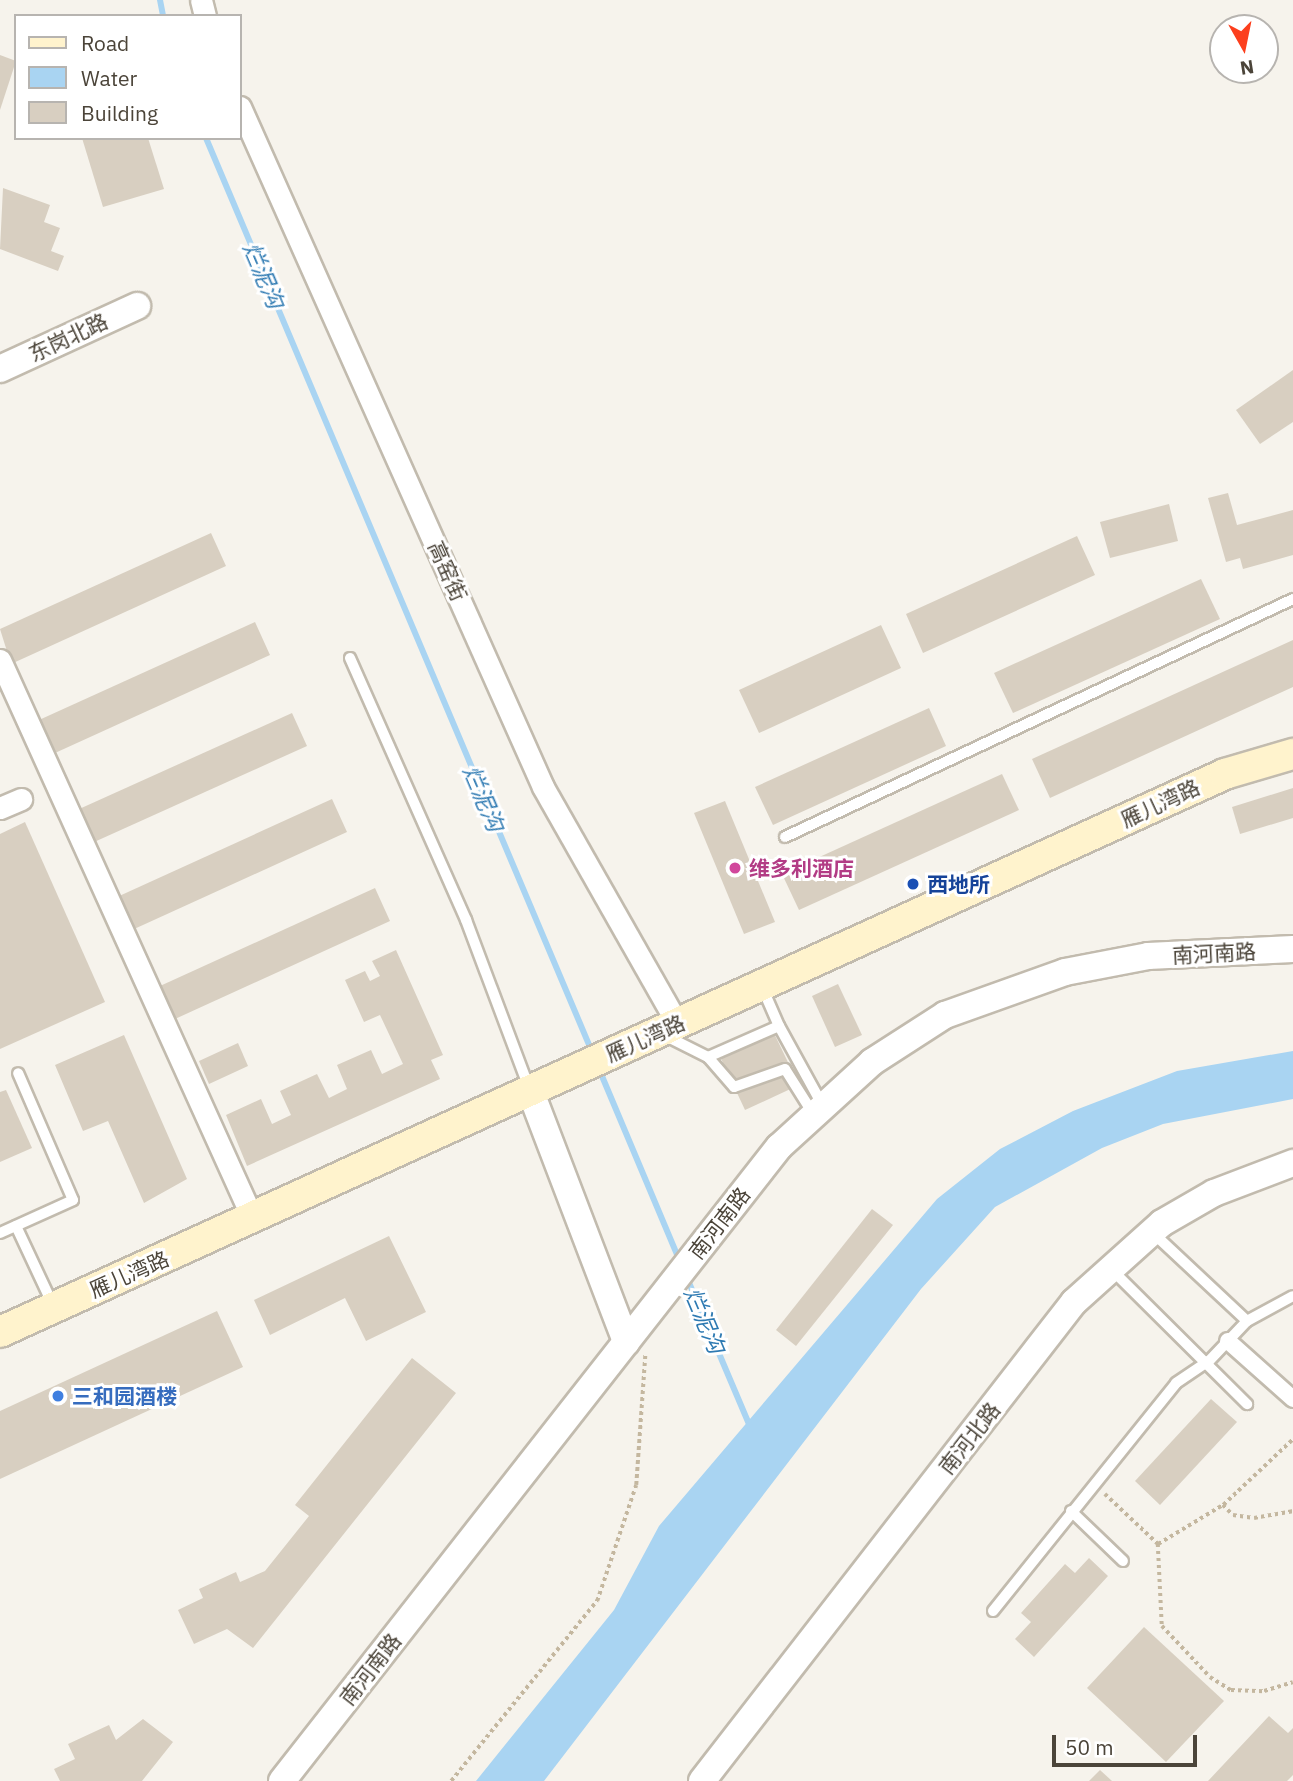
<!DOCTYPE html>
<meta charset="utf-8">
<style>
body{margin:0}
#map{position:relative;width:1293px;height:1781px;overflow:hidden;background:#f6f3ec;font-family:"IBM Plex Sans","Noto Sans SC",sans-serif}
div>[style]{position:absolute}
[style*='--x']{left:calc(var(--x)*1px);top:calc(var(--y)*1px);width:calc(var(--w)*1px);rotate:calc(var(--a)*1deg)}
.water>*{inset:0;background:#a9d4f2}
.stream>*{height:6px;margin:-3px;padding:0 3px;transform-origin:3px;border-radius:3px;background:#a9d4f2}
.building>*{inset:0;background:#d8cfc1}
.path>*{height:3.5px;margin-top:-1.75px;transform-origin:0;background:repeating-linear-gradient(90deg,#c4b79f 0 3.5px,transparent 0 7px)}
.roads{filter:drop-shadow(2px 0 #c2bbae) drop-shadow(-2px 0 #c2bbae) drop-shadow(0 2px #c2bbae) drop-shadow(0 -2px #c2bbae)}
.service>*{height:10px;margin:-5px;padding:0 5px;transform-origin:5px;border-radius:5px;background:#fff}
.pedestrian>*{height:16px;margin:-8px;padding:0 8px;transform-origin:8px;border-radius:8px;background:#fff}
.minor>*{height:21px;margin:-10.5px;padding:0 10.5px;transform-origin:10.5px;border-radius:10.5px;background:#fff}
.tertiary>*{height:26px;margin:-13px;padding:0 13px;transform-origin:13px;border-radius:13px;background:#fff}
.secondary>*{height:30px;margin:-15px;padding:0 15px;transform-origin:15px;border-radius:15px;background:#fff3cd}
.dots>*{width:19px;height:19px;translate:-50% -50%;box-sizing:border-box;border:4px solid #fff;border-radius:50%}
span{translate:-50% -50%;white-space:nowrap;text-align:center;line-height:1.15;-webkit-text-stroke:6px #fff;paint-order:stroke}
.street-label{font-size:21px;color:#4b4439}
.hotel-label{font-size:21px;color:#b23c85;font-weight:700}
.left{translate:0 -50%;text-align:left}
.transit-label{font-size:21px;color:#164399;font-weight:700}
.shop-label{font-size:21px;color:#366cbe;font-weight:700}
.water-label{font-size:23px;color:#2e7ab2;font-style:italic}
.legend{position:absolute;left:14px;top:14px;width:228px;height:126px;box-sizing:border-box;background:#fff;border:2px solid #b7b4b0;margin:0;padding:9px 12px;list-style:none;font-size:21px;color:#4b4439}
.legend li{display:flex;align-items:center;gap:14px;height:35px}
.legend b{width:35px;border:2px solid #b7b4b0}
.north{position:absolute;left:1209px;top:14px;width:70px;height:70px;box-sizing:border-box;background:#fff;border:2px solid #b7b4b0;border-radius:50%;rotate:171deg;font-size:19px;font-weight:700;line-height:28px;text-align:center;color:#4b4439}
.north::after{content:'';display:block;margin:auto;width:24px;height:32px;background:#fc3f1d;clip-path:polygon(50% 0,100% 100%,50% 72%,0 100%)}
.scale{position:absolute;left:1052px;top:1735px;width:145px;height:32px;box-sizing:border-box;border:4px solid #4b4439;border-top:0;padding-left:9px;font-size:21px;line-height:24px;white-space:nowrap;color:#4b4439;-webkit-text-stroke:5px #fff;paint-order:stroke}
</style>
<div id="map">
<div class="water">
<div style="clip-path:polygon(1293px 1051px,1293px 1099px,1163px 1124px,1102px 1148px,995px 1207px,921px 1289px,544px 1781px,476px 1781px,614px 1610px,659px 1526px,937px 1199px,1000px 1149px,1073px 1111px,1177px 1071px)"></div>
</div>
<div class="stream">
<div style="--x:160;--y:0;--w:16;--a:79"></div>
<div style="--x:206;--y:138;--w:992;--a:67.1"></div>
<div style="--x:599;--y:1069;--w:209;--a:67.2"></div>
<div style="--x:687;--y:1278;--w:164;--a:67"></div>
</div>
<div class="building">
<div style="clip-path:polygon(0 55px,16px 61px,0 110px)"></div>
<div style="clip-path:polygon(82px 138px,148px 138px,164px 189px,103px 207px)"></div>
<div style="clip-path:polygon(3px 188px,50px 205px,44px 222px,60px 228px,51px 251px,64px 256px,58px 271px,0 249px)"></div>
<div style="clip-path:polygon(1293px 370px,1293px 422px,1260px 444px,1236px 410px)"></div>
<div style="clip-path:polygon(1228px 493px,1237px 525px,1293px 510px,1293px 555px,1243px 569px,1240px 558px,1226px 562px,1208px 498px)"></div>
<div style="clip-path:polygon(1169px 504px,1178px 541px,1110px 558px,1100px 522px)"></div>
<div style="clip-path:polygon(211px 533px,226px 566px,11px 664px,0 629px)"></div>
<div style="clip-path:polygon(1077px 536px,1095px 575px,923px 653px,906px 614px)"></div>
<div style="clip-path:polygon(1201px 579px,1220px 619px,1013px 713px,994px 673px)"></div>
<div style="clip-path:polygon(255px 622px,270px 655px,55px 753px,39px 720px)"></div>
<div style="clip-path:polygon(881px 625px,901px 668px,759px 733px,739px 690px)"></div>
<div style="clip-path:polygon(1293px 640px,1293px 687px,1050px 798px,1032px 759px)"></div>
<div style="clip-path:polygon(929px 708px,946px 746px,773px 825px,755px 787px)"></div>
<div style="clip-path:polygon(292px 713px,307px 746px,92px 843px,77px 810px)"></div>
<div style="clip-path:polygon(1002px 774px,1019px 810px,799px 910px,782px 874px)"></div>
<div style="clip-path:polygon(1293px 788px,1293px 818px,1240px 834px,1232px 807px)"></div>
<div style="clip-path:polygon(332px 799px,347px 832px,132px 930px,117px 897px)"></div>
<div style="clip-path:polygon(725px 801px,775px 922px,744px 934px,694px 813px)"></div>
<div style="clip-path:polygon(25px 822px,105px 1002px,0 1049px,0 834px)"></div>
<div style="clip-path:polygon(375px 888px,390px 921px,175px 1019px,160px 986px)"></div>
<div style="clip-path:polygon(396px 950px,443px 1055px,431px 1060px,440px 1079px,247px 1166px,226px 1115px,261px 1099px,272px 1124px,291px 1115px,280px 1091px,317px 1074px,329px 1098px,347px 1089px,337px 1065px,371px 1050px,382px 1074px,403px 1064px,380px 1015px,364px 1022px,345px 980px,365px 971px,370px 981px,380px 976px,372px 961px)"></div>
<div style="clip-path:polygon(838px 984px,862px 1035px,835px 1047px,812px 996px)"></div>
<div style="clip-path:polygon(770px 1025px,799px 1085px,745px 1110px,717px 1050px)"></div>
<div style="clip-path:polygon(124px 1035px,187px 1179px,144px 1203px,108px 1121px,83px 1131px,55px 1065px)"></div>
<div style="clip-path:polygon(238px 1043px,248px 1066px,209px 1084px,199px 1061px)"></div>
<div style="clip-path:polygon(6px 1090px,32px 1148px,0 1162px,0 1092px)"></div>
<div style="clip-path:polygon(872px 1209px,893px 1225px,796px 1346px,776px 1330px)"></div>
<div style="clip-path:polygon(389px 1236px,426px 1312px,366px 1341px,345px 1298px,270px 1335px,254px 1300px)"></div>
<div style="clip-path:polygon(217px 1311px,243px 1367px,0 1479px,0 1411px)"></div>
<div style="clip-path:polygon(412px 1358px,456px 1393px,253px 1648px,227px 1629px,194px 1644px,178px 1610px,203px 1598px,199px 1589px,236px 1572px,240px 1582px,265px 1571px,309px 1516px,295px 1505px)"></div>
<div style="clip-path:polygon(1211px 1399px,1237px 1422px,1160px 1505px,1135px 1481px)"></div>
<div style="clip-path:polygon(1089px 1558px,1108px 1576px,1034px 1657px,1015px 1639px,1031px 1622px,1021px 1613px,1065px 1564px,1075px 1573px)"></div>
<div style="clip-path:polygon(1144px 1627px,1224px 1701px,1166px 1762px,1087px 1688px)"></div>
<div style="clip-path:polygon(1269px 1716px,1288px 1733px,1293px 1728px,1293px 1775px,1287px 1781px,1208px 1781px)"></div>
<div style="clip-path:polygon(143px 1719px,173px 1742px,142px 1781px,60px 1781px,54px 1769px,75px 1759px,68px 1744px,109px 1725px,116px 1740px)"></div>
<div style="clip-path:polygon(1100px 1770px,1112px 1781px,1089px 1781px)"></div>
</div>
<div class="path">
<div style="--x:1105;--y:1494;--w:73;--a:43.3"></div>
<div style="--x:1158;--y:1544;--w:82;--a:87.2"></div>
<div style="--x:1162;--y:1626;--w:70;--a:46.7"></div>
<div style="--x:1210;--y:1677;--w:25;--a:32"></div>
<div style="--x:1231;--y:1690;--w:33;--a:2"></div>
<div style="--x:1264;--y:1691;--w:30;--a:-17"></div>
<div style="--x:1223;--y:1505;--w:14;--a:45"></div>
<div style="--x:1233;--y:1515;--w:21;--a:8"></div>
<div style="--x:1254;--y:1518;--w:40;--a:-10"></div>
<div style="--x:1158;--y:1544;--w:76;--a:-31"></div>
<div style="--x:1223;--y:1505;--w:96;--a:-43.3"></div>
<div style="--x:451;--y:1781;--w:232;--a:-51"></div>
<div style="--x:597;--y:1601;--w:122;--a:-71.4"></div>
<div style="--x:636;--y:1485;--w:130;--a:-86"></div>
</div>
<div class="roads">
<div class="service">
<div style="--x:350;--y:658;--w:287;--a:66.1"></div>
<div style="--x:466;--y:920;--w:179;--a:69.4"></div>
<div style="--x:785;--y:837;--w:561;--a:-25.1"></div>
<div style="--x:762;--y:987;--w:43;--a:66.4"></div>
<div style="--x:664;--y:1035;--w:49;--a:26.6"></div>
<div style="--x:814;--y:1115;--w:54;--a:-122.2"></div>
<div style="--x:785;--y:1069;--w:54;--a:160.6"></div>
<div style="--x:734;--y:1087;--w:40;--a:-131"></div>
<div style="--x:708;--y:1057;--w:77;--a:-23.6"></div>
<div style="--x:779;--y:1026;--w:91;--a:61.2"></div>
<div style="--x:16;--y:1226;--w:87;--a:64.9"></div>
<div style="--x:1152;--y:1232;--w:130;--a:43.1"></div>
<div style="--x:0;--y:1233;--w:80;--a:-24.3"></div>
<div style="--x:73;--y:1200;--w:138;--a:-113.4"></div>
<div style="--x:1111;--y:1269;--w:192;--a:44.8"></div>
<div style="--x:1071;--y:1511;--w:72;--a:43.9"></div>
<div style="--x:993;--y:1611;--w:292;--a:-51.2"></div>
<div style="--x:1176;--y:1383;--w:40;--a:-34"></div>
<div style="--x:1209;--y:1361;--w:55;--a:-46.5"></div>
<div style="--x:1247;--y:1321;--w:52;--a:-28.5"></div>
</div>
<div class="pedestrian">
<div style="--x:1228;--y:1341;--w:87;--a:41.7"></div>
</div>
<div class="minor">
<div style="--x:201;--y:0;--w:16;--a:76"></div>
<div style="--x:240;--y:107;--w:744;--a:65.98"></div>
<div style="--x:543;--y:787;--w:271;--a:60.4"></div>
<div style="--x:0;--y:660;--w:611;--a:65.66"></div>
<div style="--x:0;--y:808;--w:23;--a:-23"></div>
</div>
<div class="tertiary">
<div style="--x:0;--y:369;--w:151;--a:-24.7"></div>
<div style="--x:530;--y:1090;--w:270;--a:69.1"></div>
<div style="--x:282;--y:1781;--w:806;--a:-51.91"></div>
<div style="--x:779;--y:1147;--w:126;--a:-42.4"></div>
<div style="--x:872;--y:1062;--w:87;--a:-32.8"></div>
<div style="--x:945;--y:1015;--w:127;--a:-19.7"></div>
<div style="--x:1065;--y:972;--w:85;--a:-10.9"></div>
<div style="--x:1148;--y:956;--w:145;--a:-2.8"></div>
<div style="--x:702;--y:1781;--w:606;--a:-52.17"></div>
<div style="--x:1074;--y:1302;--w:118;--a:-41.9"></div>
<div style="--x:1162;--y:1223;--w:60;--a:-30"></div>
<div style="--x:1214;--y:1193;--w:85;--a:-20.8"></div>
</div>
<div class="secondary">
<div style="--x:0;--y:1332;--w:1346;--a:-24.49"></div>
<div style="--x:1225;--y:774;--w:71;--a:-16.4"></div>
</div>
</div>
<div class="dots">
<div style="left:735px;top:868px;background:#d1479c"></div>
<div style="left:913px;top:884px;background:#1a4fb4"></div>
<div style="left:58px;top:1396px;background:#3f7fe0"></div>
</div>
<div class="street-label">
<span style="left:68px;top:337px;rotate:-25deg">东岗北路</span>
<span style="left:448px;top:571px;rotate:66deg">高窑街</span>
<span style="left:1160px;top:803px;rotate:-25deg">雁儿湾路</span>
<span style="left:1214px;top:953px;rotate:-3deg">南河南路</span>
<span style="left:645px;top:1038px;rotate:-24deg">雁儿湾路</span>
<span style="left:719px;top:1223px;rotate:-52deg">南河南路</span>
<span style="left:129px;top:1274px;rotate:-24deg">雁儿湾路</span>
<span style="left:969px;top:1438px;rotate:-52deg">南河北路</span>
<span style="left:370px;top:1669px;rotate:-52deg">南河南路</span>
</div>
<div class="hotel-label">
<span class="left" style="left:749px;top:868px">维多利酒店</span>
</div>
<div class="transit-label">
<span class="left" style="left:927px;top:884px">西地所</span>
</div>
<div class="shop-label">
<span class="left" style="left:72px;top:1396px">三和园酒楼</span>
</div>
<div class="water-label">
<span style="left:264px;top:275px;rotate:67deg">烂泥沟</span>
<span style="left:484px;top:798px;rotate:67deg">烂泥沟</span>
<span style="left:705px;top:1320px;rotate:67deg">烂泥沟</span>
</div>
<ul class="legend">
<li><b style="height:9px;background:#fff3cd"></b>Road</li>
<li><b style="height:19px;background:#a9d4f2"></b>Water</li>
<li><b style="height:19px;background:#d8cfc1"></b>Building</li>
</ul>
<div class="north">N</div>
<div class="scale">50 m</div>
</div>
